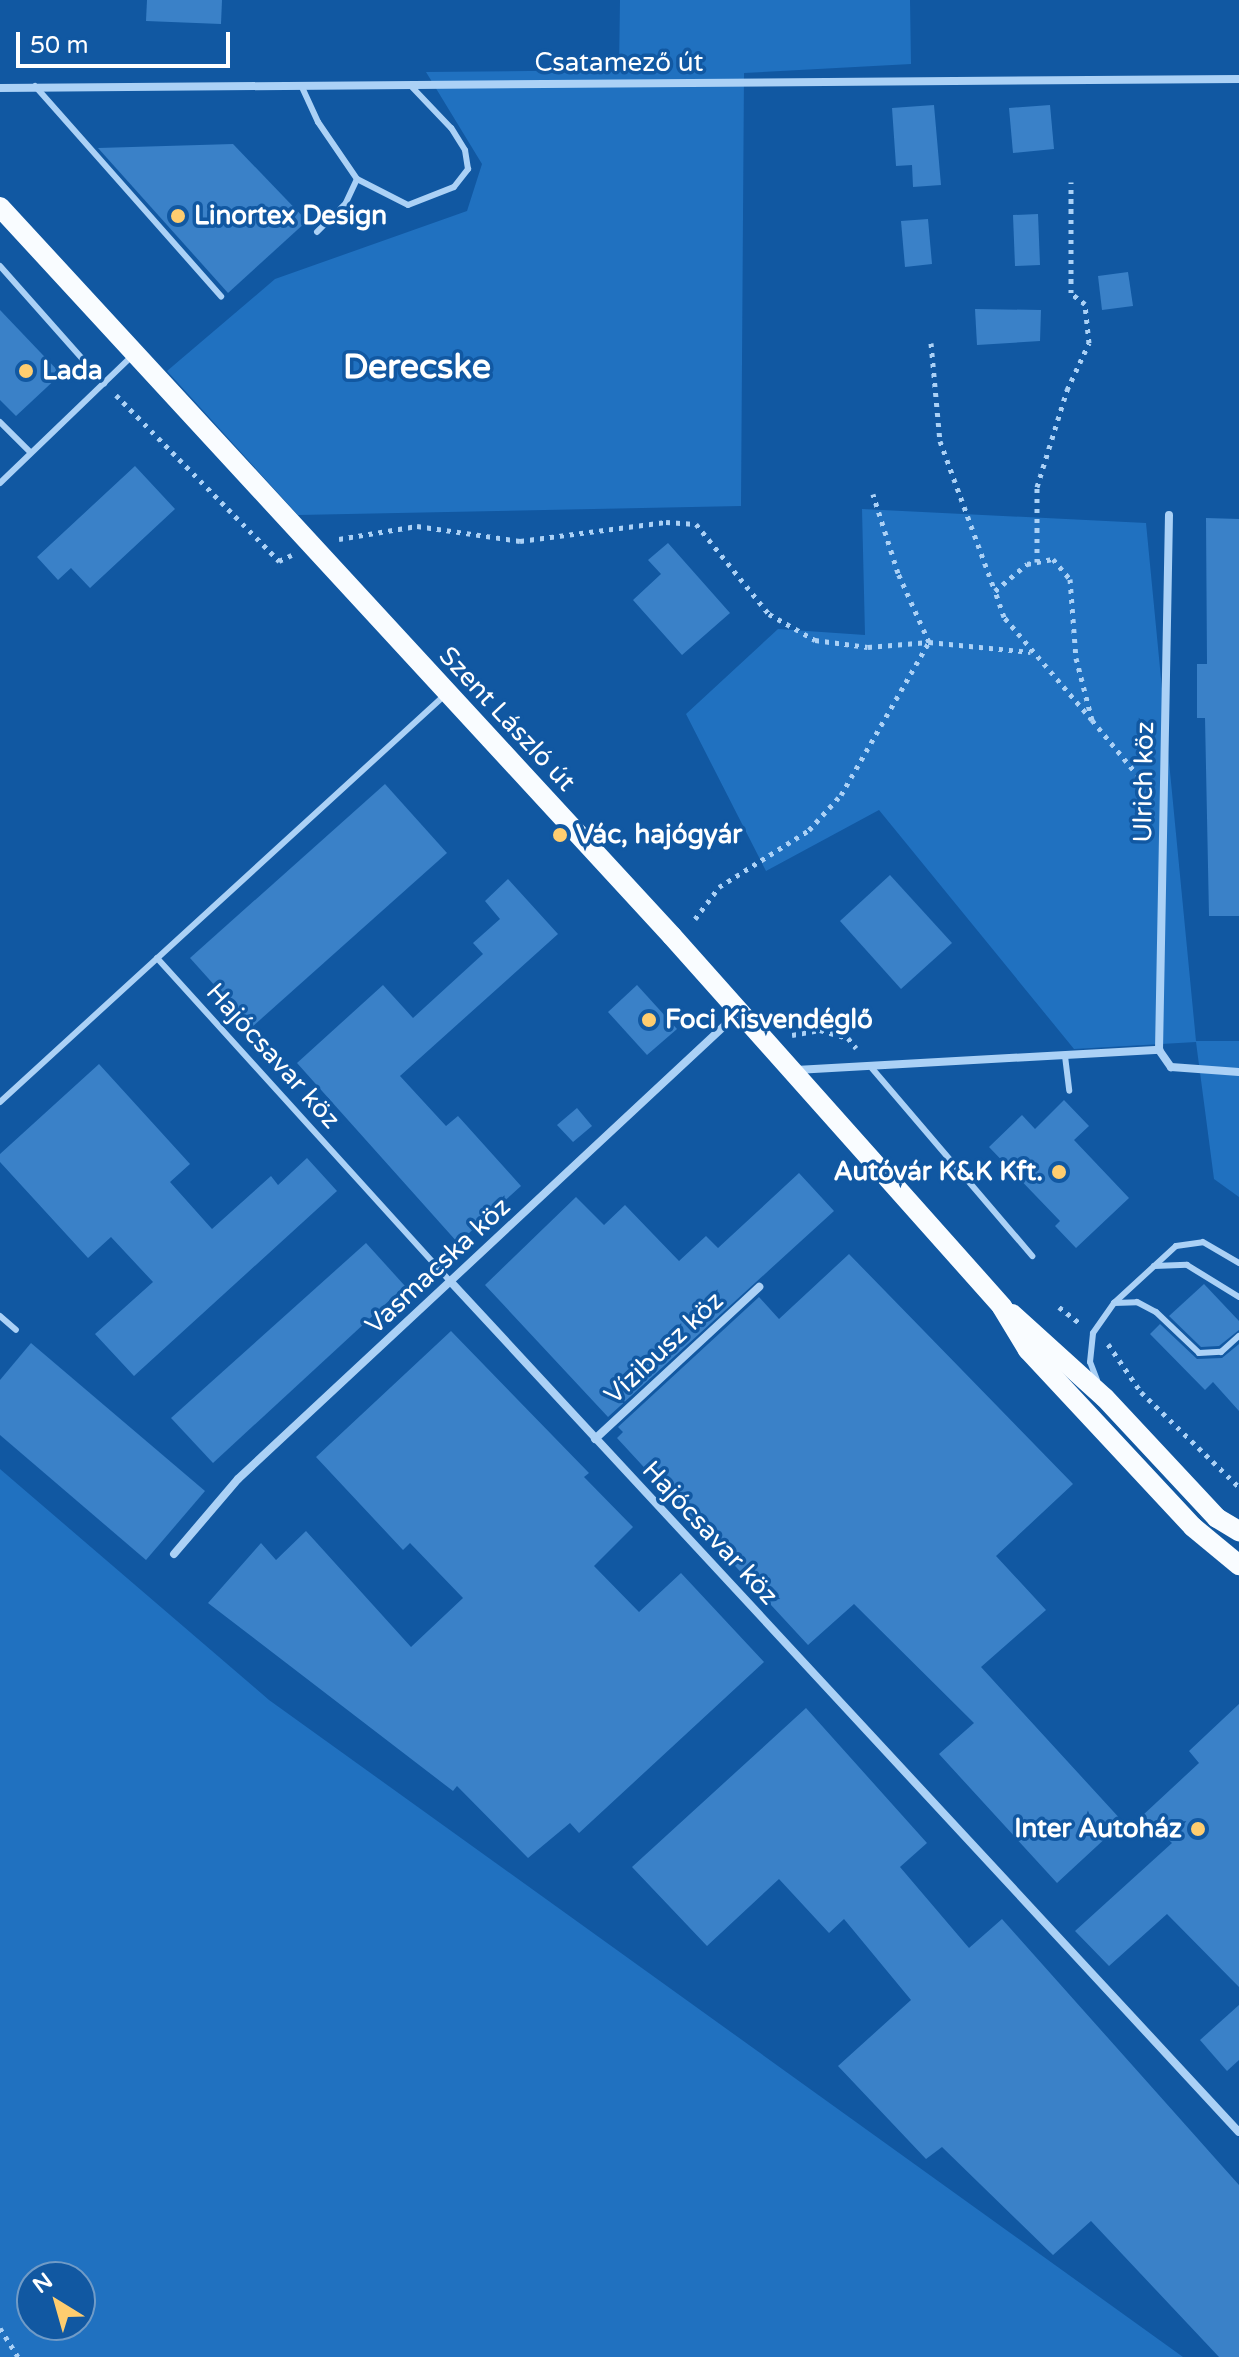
<!DOCTYPE html>
<meta charset="utf-8">
<style>
body{margin:0}
#map{position:relative;width:1239px;height:2357px;overflow:hidden;background:#1158a2;font-family:"Varela Round",sans-serif}
div>[style]{position:absolute}
[style*='--x']{left:calc(var(--x)*1px);top:calc(var(--y)*1px);width:calc(var(--w)*1px);rotate:calc(var(--a)*1deg)}
.green>*{inset:0;background:#2071c0}
.building>*{inset:0;background:#3a81c8}
.path>*{height:5px;margin-top:-2.5px;transform-origin:0;background:repeating-linear-gradient(90deg,#abd1f6 0 4px,transparent 0 10px)}
.lane>*{height:6px;margin:-3px;padding:0 3px;transform-origin:3px;border-radius:3px;background:#abd1f6}
.street>*{height:8px;margin:-4px;padding:0 4px;transform-origin:4px;border-radius:4px;background:#abd1f6}
.primary>*{height:20px;margin:-10px;padding:0 10px;transform-origin:10px;border-radius:10px;background:#f9fcff}
.dots>*{width:22px;height:22px;translate:-50% -50%;box-sizing:border-box;border:4px solid #1158a2;border-radius:50%}
span{translate:-50% -50%;white-space:nowrap;text-align:center;line-height:1.15;-webkit-text-stroke:7px #1158a2;paint-order:stroke}
.street-label{font-size:26px;color:#fff}
.poi-label{font-size:26px;color:#fff;font-weight:700}
.left{translate:0 -50%;text-align:left}
.right{translate:-100% -50%;text-align:right}
.district-label{font-size:34px;color:#fff;font-weight:700}
.north{position:absolute;left:16px;top:2261px;width:80px;height:80px;box-sizing:border-box;background:#1158a2;border:2px solid #709bc7;border-radius:50%;rotate:323deg;font-size:22px;font-weight:700;line-height:32px;text-align:center;color:#fff}
.north::after{content:'';display:block;margin:auto;width:28px;height:36px;background:#ffcd6f;clip-path:polygon(50% 0,100% 100%,50% 72%,0 100%)}
.scale{position:absolute;left:16px;top:32px;width:214px;height:36px;box-sizing:border-box;border:4px solid #fff;border-top:0;padding-left:10px;font-size:24px;line-height:28px;white-space:nowrap;color:#fff;-webkit-text-stroke:6px #1158a2;paint-order:stroke}
</style>
<div id="map">
<div class="green">
<div style="clip-path:polygon(620px 0,910px 0,911px 64px,744px 73px,741px 506px,298px 515px,167px 371px,275px 279px,467px 211px,482px 164px,426px 72px,619px 70px)"></div>
<div style="clip-path:polygon(862px 509px,1146px 523px,1196px 1041px,1239px 1041px,1239px 1197px,1214px 1179px,1196px 1042px,1074px 1049px,879px 810px,766px 871px,686px 714px,778px 629px,865px 635px)"></div>
<div style="clip-path:polygon(evenodd,0 1469px,269px 1700px,1183px 2357px,0 2357px,0 1469px,32px 2277px,80px 2277px,80px 2325px,32px 2325px,32px 2277px)"></div>
</div>
<div class="building">
<div style="clip-path:polygon(147px 0,222px 0,221px 24px,146px 21px)"></div>
<div style="clip-path:polygon(934px 105px,941px 185px,913px 187px,912px 165px,896px 166px,892px 108px)"></div>
<div style="clip-path:polygon(1050px 105px,1054px 149px,1013px 153px,1009px 108px)"></div>
<div style="clip-path:polygon(233px 144px,307px 221px,228px 293px,98px 148px)"></div>
<div style="clip-path:polygon(1038px 214px,1040px 265px,1015px 266px,1013px 215px)"></div>
<div style="clip-path:polygon(928px 219px,932px 264px,905px 267px,901px 221px)"></div>
<div style="clip-path:polygon(1128px 272px,1133px 306px,1102px 310px,1098px 276px)"></div>
<div style="clip-path:polygon(975px 309px,1041px 310px,1040px 341px,977px 345px)"></div>
<div style="clip-path:polygon(0 310px,61px 374px,16px 416px,0 400px)"></div>
<div style="clip-path:polygon(135px 466px,175px 509px,90px 588px,71px 568px,58px 580px,37px 557px)"></div>
<div style="clip-path:polygon(1206px 518px,1239px 519px,1239px 916px,1209px 916px,1205px 718px,1197px 718px,1197px 664px,1207px 664px)"></div>
<div style="clip-path:polygon(668px 543px,730px 613px,682px 655px,633px 600px,661px 574px,648px 560px)"></div>
<div style="clip-path:polygon(385px 784px,447px 853px,252px 1027px,190px 958px)"></div>
<div style="clip-path:polygon(890px 875px,952px 943px,901px 989px,840px 921px)"></div>
<div style="clip-path:polygon(508px 879px,558px 934px,400px 1076px,446px 1126px,458px 1116px,521px 1186px,458px 1243px,297px 1063px,383px 985px,413px 1018px,483px 954px,473px 943px,500px 919px,485px 901px)"></div>
<div style="clip-path:polygon(637px 985px,677px 1029px,647px 1055px,608px 1012px)"></div>
<div style="clip-path:polygon(99px 1064px,190px 1164px,170px 1182px,212px 1229px,271px 1176px,278px 1185px,307px 1158px,337px 1191px,134px 1376px,95px 1334px,153px 1282px,111px 1237px,88px 1258px,0 1162px,0 1154px)"></div>
<div style="clip-path:polygon(1064px 1100px,1089px 1126px,1074px 1140px,1129px 1198px,1076px 1248px,1055px 1226px,1060px 1221px,989px 1147px,1022px 1115px,1035px 1129px)"></div>
<div style="clip-path:polygon(577px 1108px,592px 1126px,573px 1142px,557px 1125px)"></div>
<div style="clip-path:polygon(799px 1173px,834px 1211px,608px 1417px,485px 1285px,576px 1197px,604px 1225px,625px 1205px,679px 1261px,706px 1236px,718px 1248px)"></div>
<div style="clip-path:polygon(366px 1243px,405px 1286px,213px 1463px,171px 1418px)"></div>
<div style="clip-path:polygon(849px 1254px,1073px 1484px,996px 1556px,1046px 1610px,981px 1667px,1123px 1822px,1057px 1883px,939px 1754px,974px 1723px,854px 1604px,808px 1645px,617px 1438px,623px 1432px,618px 1427px,759px 1297px,779px 1319px)"></div>
<div style="clip-path:polygon(1204px 1284px,1239px 1321px,1239px 1330px,1219px 1346px,1201px 1347px,1169px 1316px)"></div>
<div style="clip-path:polygon(1160px 1324px,1197px 1359px,1222px 1358px,1239px 1344px,1239px 1411px,1213px 1382px,1205px 1390px,1150px 1334px)"></div>
<div style="clip-path:polygon(451px 1331px,589px 1473px,584px 1477px,633px 1527px,594px 1566px,639px 1612px,681px 1573px,764px 1662px,579px 1833px,570px 1823px,528px 1858px,457px 1786px,453px 1791px,208px 1603px,261px 1543px,276px 1560px,306px 1531px,411px 1647px,463px 1598px,410px 1543px,403px 1550px,316px 1457px)"></div>
<div style="clip-path:polygon(31px 1343px,205px 1491px,146px 1560px,0 1435px,0 1380px)"></div>
<div style="clip-path:polygon(1239px 1704px,1239px 1987px,1167px 1914px,1109px 1966px,1075px 1931px,1172px 1843px,1143px 1815px,1199px 1763px,1189px 1751px)"></div>
<div style="clip-path:polygon(806px 1708px,927px 1843px,900px 1867px,969px 1948px,1002px 1919px,1239px 2185px,1239px 2357px,1219px 2357px,1091px 2221px,1053px 2255px,942px 2147px,926px 2159px,838px 2066px,911px 2000px,844px 1919px,829px 1933px,779px 1879px,707px 1946px,632px 1867px)"></div>
<div style="clip-path:polygon(1239px 2005px,1239px 2060px,1227px 2071px,1200px 2040px)"></div>
</div>
<div class="path">
<div style="--x:931;--y:343;--w:98;--a:84.8"></div>
<div style="--x:940;--y:441;--w:160;--a:69.9"></div>
<div style="--x:116;--y:395;--w:233;--a:45.5"></div>
<div style="--x:279;--y:561;--w:14;--a:-25"></div>
<div style="--x:339;--y:539;--w:79;--a:-9.5"></div>
<div style="--x:417;--y:526;--w:104;--a:8.3"></div>
<div style="--x:520;--y:541;--w:147;--a:-7.4"></div>
<div style="--x:666;--y:522;--w:30;--a:4"></div>
<div style="--x:696;--y:524;--w:116;--a:51"></div>
<div style="--x:769;--y:614;--w:53;--a:29.5"></div>
<div style="--x:815;--y:640;--w:53;--a:7.5"></div>
<div style="--x:868;--y:647;--w:61;--a:-4.7"></div>
<div style="--x:929;--y:642;--w:102;--a:5.6"></div>
<div style="--x:1037;--y:562;--w:75;--a:-90"></div>
<div style="--x:1037;--y:487;--w:102;--a:-72.8"></div>
<div style="--x:1067;--y:390;--w:52;--a:-64.9"></div>
<div style="--x:1089;--y:343;--w:39;--a:-96"></div>
<div style="--x:1085;--y:304;--w:18;--a:-142"></div>
<div style="--x:1071;--y:293;--w:111;--a:-90"></div>
<div style="--x:1092;--y:720;--w:135;--a:-130.5"></div>
<div style="--x:1004;--y:617;--w:28;--a:-109"></div>
<div style="--x:995;--y:591;--w:42;--a:-40.2"></div>
<div style="--x:1027;--y:564;--w:26;--a:-11"></div>
<div style="--x:1053;--y:559;--w:26;--a:50"></div>
<div style="--x:1070;--y:579;--w:79;--a:85.7"></div>
<div style="--x:1076;--y:658;--w:64;--a:75.5"></div>
<div style="--x:1092;--y:720;--w:83;--a:50.4"></div>
<div style="--x:695;--y:919;--w:40;--a:-53"></div>
<div style="--x:719;--y:887;--w:107;--a:-32.3"></div>
<div style="--x:809;--y:830;--w:47;--a:-47.6"></div>
<div style="--x:841;--y:795;--w:177;--a:-60.1"></div>
<div style="--x:929;--y:642;--w:76;--a:-114.2"></div>
<div style="--x:898;--y:573;--w:83;--a:-107.6"></div>
<div style="--x:792;--y:1035;--w:28;--a:-10"></div>
<div style="--x:820;--y:1030;--w:29;--a:16"></div>
<div style="--x:848;--y:1038;--w:13;--a:51"></div>
<div style="--x:1059;--y:1307;--w:28;--a:38"></div>
<div style="--x:1108;--y:1344;--w:58;--a:55.5"></div>
<div style="--x:1141;--y:1392;--w:136;--a:44.1"></div>
<div style="--x:0;--y:2328;--w:34;--a:58"></div>
</div>
<div class="lane">
<div style="--x:301;--y:85;--w:41;--a:65.3"></div>
<div style="--x:318;--y:122;--w:69;--a:55.6"></div>
<div style="--x:357;--y:179;--w:26;--a:115"></div>
<div style="--x:346;--y:203;--w:41;--a:135"></div>
<div style="--x:35;--y:86;--w:281;--a:48.5"></div>
<div style="--x:357;--y:179;--w:57;--a:27"></div>
<div style="--x:408;--y:205;--w:49;--a:-21.4"></div>
<div style="--x:454;--y:187;--w:23;--a:-52"></div>
<div style="--x:468;--y:169;--w:19;--a:-99"></div>
<div style="--x:465;--y:150;--w:26;--a:-122"></div>
<div style="--x:451;--y:128;--w:58;--a:-133.6"></div>
<div style="--x:0;--y:266;--w:157;--a:48.4"></div>
<div style="--x:0;--y:422;--w:42;--a:45"></div>
<div style="--x:0;--y:483;--w:183;--a:-43.9"></div>
<div style="--x:157;--y:958;--w:436;--a:47.8"></div>
<div style="--x:1065;--y:1056;--w:35;--a:83"></div>
<div style="--x:870;--y:1066;--w:250;--a:49.5"></div>
<div style="--x:0;--y:1102;--w:603;--a:-42.45"></div>
<div style="--x:1154;--y:1266;--w:33;--a:-2"></div>
<div style="--x:1187;--y:1265;--w:61;--a:31.6"></div>
<div style="--x:1114;--y:1303;--w:23;--a:-2"></div>
<div style="--x:1137;--y:1302;--w:21;--a:28"></div>
<div style="--x:1156;--y:1312;--w:59;--a:43.6"></div>
<div style="--x:1199;--y:1353;--w:22;--a:-3"></div>
<div style="--x:1221;--y:1352;--w:24;--a:-42"></div>
<div style="--x:0;--y:1316;--w:21;--a:41"></div>
<div style="--x:1097;--y:1380;--w:19;--a:-111"></div>
<div style="--x:1090;--y:1362;--w:29;--a:-84"></div>
<div style="--x:1093;--y:1333;--w:37;--a:-55"></div>
<div style="--x:1114;--y:1303;--w:84;--a:-42.6"></div>
<div style="--x:1176;--y:1246;--w:27;--a:-8"></div>
<div style="--x:1203;--y:1242;--w:42;--a:30.3"></div>
</div>
<div class="street">
<div style="--x:0;--y:88;--w:1239;--a:-0.42"></div>
<div style="--x:1159;--y:1050;--w:535;--a:-88.93"></div>
<div style="--x:1159;--y:1050;--w:21;--a:55"></div>
<div style="--x:1171;--y:1067;--w:68;--a:4.2"></div>
<div style="--x:796;--y:1070;--w:364;--a:-3.2"></div>
<div style="--x:450;--y:1281;--w:1160;--a:47.17"></div>
<div style="--x:595;--y:1439;--w:224;--a:-42.8"></div>
<div style="--x:174;--y:1554;--w:99;--a:-49.5"></div>
<div style="--x:238;--y:1479;--w:682;--a:-42.98"></div>
</div>
<div class="primary">
<div style="--x:0;--y:207;--w:991;--a:47.33"></div>
<div style="--x:672;--y:936;--w:497;--a:48.3"></div>
<div style="--x:1002;--y:1307;--w:50;--a:58.8"></div>
<div style="--x:1028;--y:1350;--w:242;--a:47"></div>
<div style="--x:1193;--y:1527;--w:60;--a:39.6"></div>
<div style="--x:1012;--y:1314;--w:125;--a:42.1"></div>
<div style="--x:1105;--y:1398;--w:164;--a:47"></div>
<div style="--x:1217;--y:1518;--w:26;--a:31"></div>
</div>
<div class="dots">
<div style="left:178px;top:216px;background:#ffcd6f"></div>
<div style="left:26px;top:371px;background:#ffcd6f"></div>
<div style="left:560px;top:835px;background:#ffcd6f"></div>
<div style="left:649px;top:1020px;background:#ffcd6f"></div>
<div style="left:1059px;top:1172px;background:#ffcd6f"></div>
<div style="left:1198px;top:1829px;background:#ffcd6f"></div>
</div>
<div class="street-label">
<span style="left:619px;top:63px">Csatamező út</span>
<span style="left:507px;top:719px;rotate:47deg">Szent László út</span>
<span style="left:1144px;top:782px;rotate:-89deg">Ulrich köz</span>
<span style="left:273px;top:1056px;rotate:48deg">Hajócsavar köz</span>
<span style="left:438px;top:1266px;rotate:-43deg">Vasmacska köz</span>
<span style="left:664px;top:1348px;rotate:-43deg">Vízibusz köz</span>
<span style="left:710px;top:1533px;rotate:47deg">Hajócsavar köz</span>
</div>
<div class="poi-label">
<span class="left" style="left:194px;top:216px">Linortex Design</span>
<span class="left" style="left:42px;top:371px">Lada</span>
<span class="left" style="left:576px;top:835px">Vác, hajógyár</span>
<span class="left" style="left:665px;top:1020px">Foci Kisvendéglő</span>
<span class="right" style="left:1043px;top:1172px">Autóvár K&amp;K Kft.</span>
<span class="right" style="left:1182px;top:1829px">Inter Autoház</span>
</div>
<div class="district-label">
<span style="left:417px;top:368px">Derecske</span>
</div>
<div class="north">N</div>
<div class="scale">50 m</div>
</div>
